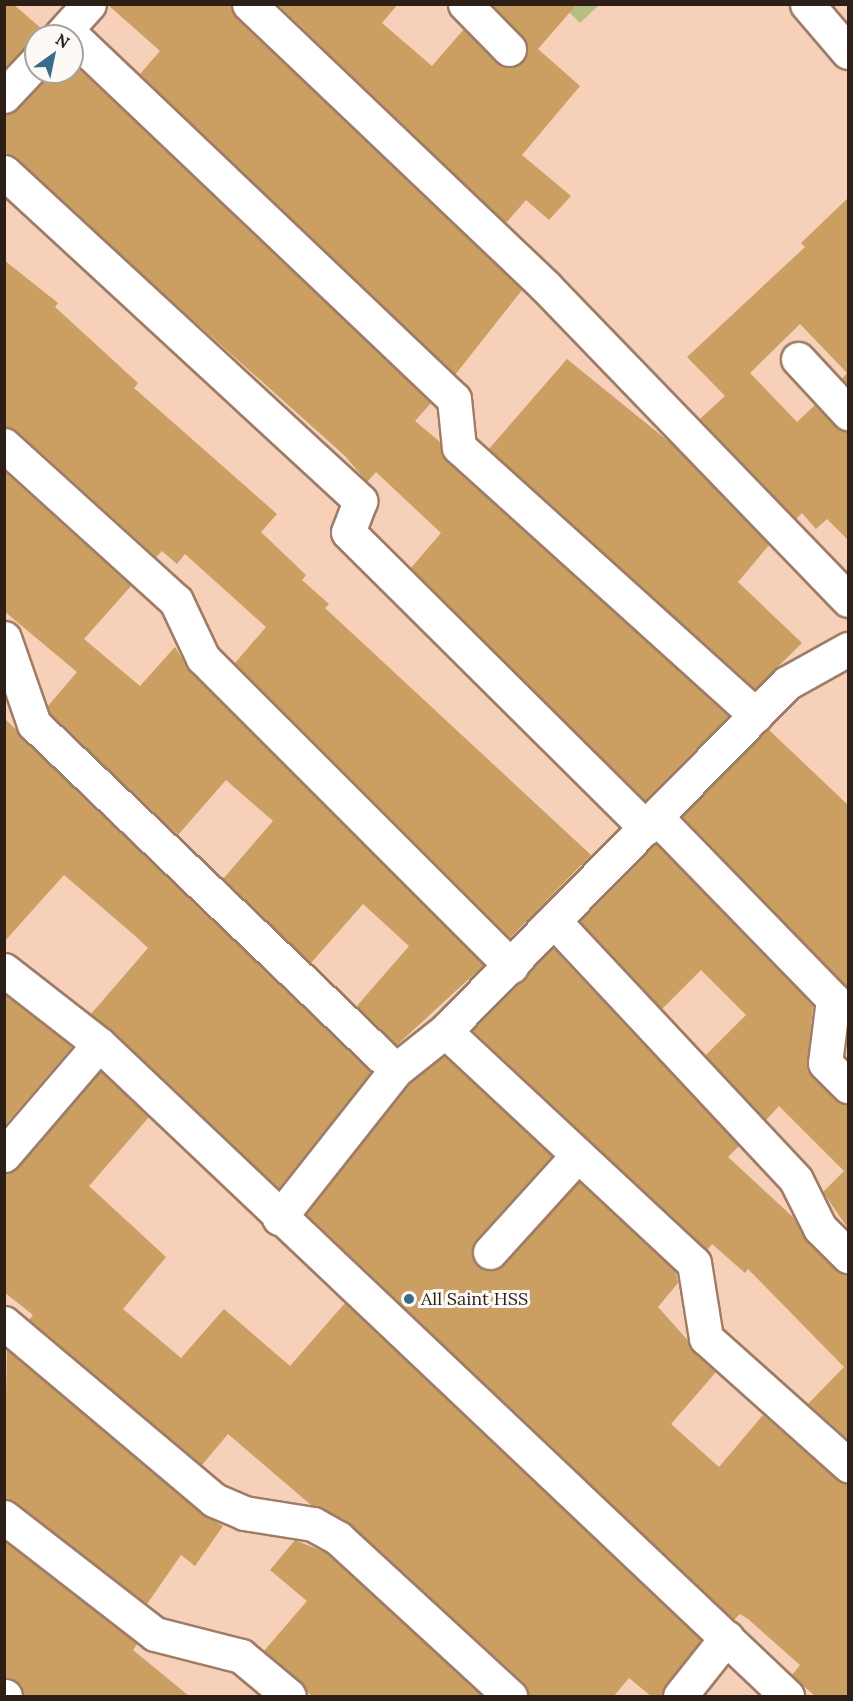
<!DOCTYPE html>
<style>
body{margin:0}
#map{position:relative;width:853px;height:1701px;overflow:hidden;background:#f6d0b8;font-family:Lora,serif}
div>[style]{position:absolute}
[style*='--x']{left:calc(var(--x)*1px);top:calc(var(--y)*1px);width:calc(var(--w)*1px);rotate:calc(var(--a)*1deg)}
.green>*{inset:0;background:#b7be82}
.building>*{inset:0;background:#cb9e62}
.roads{filter:drop-shadow(2px 0 #9f7c66) drop-shadow(-2px 0 #9f7c66) drop-shadow(0 2px #9f7c66) drop-shadow(0 -2px #9f7c66)}
.minor>*{height:33px;margin:-16.5px;padding:0 16.5px;transform-origin:16.5px;border-radius:16.5px;background:#fff}
.tertiary>*{height:33px;margin:-16.5px;padding:0 16.5px;transform-origin:16.5px;border-radius:16.5px;background:#fff}
.dots>*{width:16px;height:16px;translate:-50% -50%;box-sizing:border-box;border:3px solid #fdf9f6;border-radius:50%}
span{translate:-50% -50%;white-space:nowrap;text-align:center;line-height:1.15;-webkit-text-stroke:6px #fdf9f6;paint-order:stroke}
.poi-label{font-size:18px;color:#2d1f16}
.left{translate:0 -50%;text-align:left}
.frame{position:absolute;inset:0;border:6px solid #2d1f16;pointer-events:none}
.north{position:absolute;left:24px;top:24px;width:60px;height:60px;box-sizing:border-box;background:#fdf9f6;border:2px solid #aaa29c;border-radius:50%;rotate:33deg;font-size:16px;font-weight:700;line-height:24px;text-align:center;color:#2d1f16}
.north::after{content:'';display:block;margin:auto;width:21px;height:27px;background:#386d89;clip-path:polygon(50% 0,100% 100%,50% 72%,0 100%)}
</style>
<div id="map">
<div class="green">
<div style="clip-path:polygon(562px 5px,599px 5px,580px 23px)"></div>
</div>
<div class="building">
<div style="clip-path:polygon(4px 4px,13px 4px,43px 30px,36px 44px,4px 68px)"></div>
<div style="clip-path:polygon(107px 4px,231px 4px,236px 18px,522px 290px,455px 375px,140px 74px,160px 51px)"></div>
<div style="clip-path:polygon(277px 4px,398px 4px,382px 23px,432px 66px,464px 29px,496px 62px,513px 67px,527px 55px,527px 44px,492px 4px,577px 4px,538px 49px,580px 86px,522px 155px,571px 196px,549px 220px,526px 200px,506px 223px)"></div>
<div style="clip-path:polygon(72px 62px,431px 403px,415px 421px,440px 442px,446px 461px,729px 716px,645px 801px,411px 568px,441px 533px,376px 472px,367px 482px,345px 456px,4px 151px,4px 114px,18px 109px,51px 72px,72px 72px)"></div>
<div style="clip-path:polygon(849px 197px,849px 386px,842px 379px,847px 373px,800px 324px,750px 373px,797px 422px,815px 405px,835px 426px,849px 431px,849px 541px,827px 519px,816px 529px,802px 513px,796px 519px,700px 419px,725px 396px,687px 357px,805px 247px,801px 243px)"></div>
<div style="clip-path:polygon(4px 260px,58px 303px,55px 307px,138px 383px,134px 388px,277px 514px,261px 532px,306px 575px,302px 580px,329px 604px,325px 608px,591px 855px,510px 938px,235px 663px,266px 627px,185px 554px,177px 564px,162px 551px,156px 557px,17px 431px,4px 427px)"></div>
<div style="clip-path:polygon(567px 359px,673px 445px,769px 545px,738px 582px,802px 643px,755px 689px,489px 449px)"></div>
<div style="clip-path:polygon(4px 471px,131px 586px,84px 639px,140px 686px,175px 647px,190px 671px,484px 965px,397px 1045px,357px 1006px,409px 946px,363px 904px,311px 963px,223px 879px,273px 821px,226px 780px,178px 835px,50px 714px,48px 706px,77px 672px,4px 611px)"></div>
<div style="clip-path:polygon(4px 718px,371px 1072px,279px 1188px,91px 1014px,148px 948px,133px 934px,64px 875px,4px 942px)"></div>
<div style="clip-path:polygon(768px 729px,849px 806px,849px 989px,682px 817px)"></div>
<div style="clip-path:polygon(656px 843px,813px 1006px,807px 1070px,835px 1099px,849px 1104px,849px 1230px,823px 1192px,844px 1171px,779px 1106px,766px 1120px,705px 1056px,746px 1015px,701px 970px,662px 1009px,580px 921px)"></div>
<div style="clip-path:polygon(553px 948px,739px 1146px,728px 1157px,794px 1218px,807px 1241px,835px 1269px,849px 1274px,849px 1440px,808px 1404px,844px 1367px,748px 1269px,745px 1273px,712px 1244px,707px 1250px,472px 1030px)"></div>
<div style="clip-path:polygon(4px 994px,72px 1047px,4px 1126px)"></div>
<div style="clip-path:polygon(444px 1056px,552px 1156px,476px 1240px,472px 1257px,477px 1265px,487px 1270px,503px 1265px,579px 1182px,676px 1272px,678px 1283px,658px 1307px,716px 1372px,671px 1424px,719px 1467px,763px 1415px,836px 1479px,849px 1483px,849px 1696px,815px 1696px,802px 1685px,792px 1675px,800px 1665px,748px 1619px,740px 1614px,734px 1620px,306px 1214px,409px 1083px)"></div>
<div style="clip-path:polygon(100px 1071px,149px 1117px,89px 1186px,166px 1257px,123px 1309px,181px 1358px,224px 1309px,290px 1366px,345px 1303px,701px 1640px,662px 1696px,651px 1696px,629px 1678px,614px 1696px,528px 1696px,523px 1682px,350px 1524px,311px 1505px,228px 1434px,202px 1465px,29px 1320px,33px 1315px,4px 1292px,4px 1173px,18px 1167px)"></div>
<div style="clip-path:polygon(7px 1350px,202px 1514px,223px 1526px,195px 1566px,181px 1555px,147px 1604px,4px 1499px)"></div>
<div style="clip-path:polygon(295px 1540px,327px 1553px,483px 1696px,312px 1696px,264px 1651px,307px 1601px,270px 1570px)"></div>
<div style="clip-path:polygon(4px 1541px,137px 1644px,133px 1650px,189px 1696px,24px 1696px,21px 1686px,4px 1677px)"></div>
</div>
<div class="roads">
<div class="minor">
<div style="--x:249;--y:4;--w:410;--a:43.6"></div>
<div style="--x:546;--y:287;--w:435;--a:46"></div>
<div style="--x:465;--y:4;--w:63;--a:45.6"></div>
<div style="--x:807;--y:4;--w:63;--a:49.5"></div>
<div style="--x:66;--y:30;--w:535;--a:43.56"></div>
<div style="--x:454;--y:399;--w:48;--a:84.1"></div>
<div style="--x:459;--y:447;--w:400;--a:42.1"></div>
<div style="--x:60;--y:36;--w:43;--a:-47.8"></div>
<div style="--x:4;--y:96;--w:47;--a:-46.7"></div>
<div style="--x:4;--y:172;--w:485;--a:42.7"></div>
<div style="--x:360;--y:501;--w:33;--a:111"></div>
<div style="--x:348;--y:532;--w:420;--a:44.8"></div>
<div style="--x:798;--y:359;--w:74;--a:47.2"></div>
<div style="--x:4;--y:445;--w:232;--a:42.2"></div>
<div style="--x:176;--y:601;--w:63;--a:64.7"></div>
<div style="--x:203;--y:658;--w:436;--a:45"></div>
<div style="--x:4;--y:638;--w:91;--a:70.8"></div>
<div style="--x:34;--y:724;--w:501;--a:43.71"></div>
<div style="--x:657;--y:818;--w:252;--a:45.8"></div>
<div style="--x:833;--y:999;--w:64;--a:97.1"></div>
<div style="--x:825;--y:1063;--w:33;--a:45"></div>
<div style="--x:554;--y:921;--w:354;--a:46.9"></div>
<div style="--x:796;--y:1180;--w:54;--a:63.4"></div>
<div style="--x:820;--y:1228;--w:40;--a:45"></div>
<div style="--x:445;--y:1031;--w:340;--a:43"></div>
<div style="--x:694;--y:1263;--w:76;--a:80.9"></div>
<div style="--x:706;--y:1338;--w:191;--a:41.8"></div>
<div style="--x:4;--y:1155;--w:146;--a:-49.4"></div>
<div style="--x:279;--y:1218;--w:189;--a:-51.7"></div>
<div style="--x:396;--y:1070;--w:63;--a:-38.5"></div>
<div style="--x:445;--y:1031;--w:488;--a:-45.5"></div>
<div style="--x:787;--y:683;--w:70;--a:-29.1"></div>
<div style="--x:490;--y:1252;--w:128;--a:-47.8"></div>
<div style="--x:4;--y:1323;--w:275;--a:40.1"></div>
<div style="--x:214;--y:1500;--w:33;--a:23"></div>
<div style="--x:244;--y:1513;--w:70;--a:9.1"></div>
<div style="--x:313;--y:1524;--w:29;--a:29"></div>
<div style="--x:338;--y:1538;--w:234;--a:42.6"></div>
<div style="--x:4;--y:1517;--w:191;--a:37.8"></div>
<div style="--x:155;--y:1634;--w:89;--a:14.3"></div>
<div style="--x:241;--y:1656;--w:62;--a:39.8"></div>
<div style="--x:4;--y:1696;--w:1;--a:0"></div>
<div style="--x:680;--y:1696;--w:75;--a:-51.5"></div>
</div>
<div class="tertiary">
<div style="--x:4;--y:970;--w:120;--a:37.9"></div>
<div style="--x:99;--y:1044;--w:948;--a:43.46"></div>
</div>
</div>
<div class="dots">
<div style="left:409px;top:1299px;background:#386d89"></div>
</div>
<div class="poi-label">
<span class="left" style="left:421px;top:1299px">All Saint HSS</span>
</div>
<div class="frame"></div>
<div class="north">N</div>
</div>
